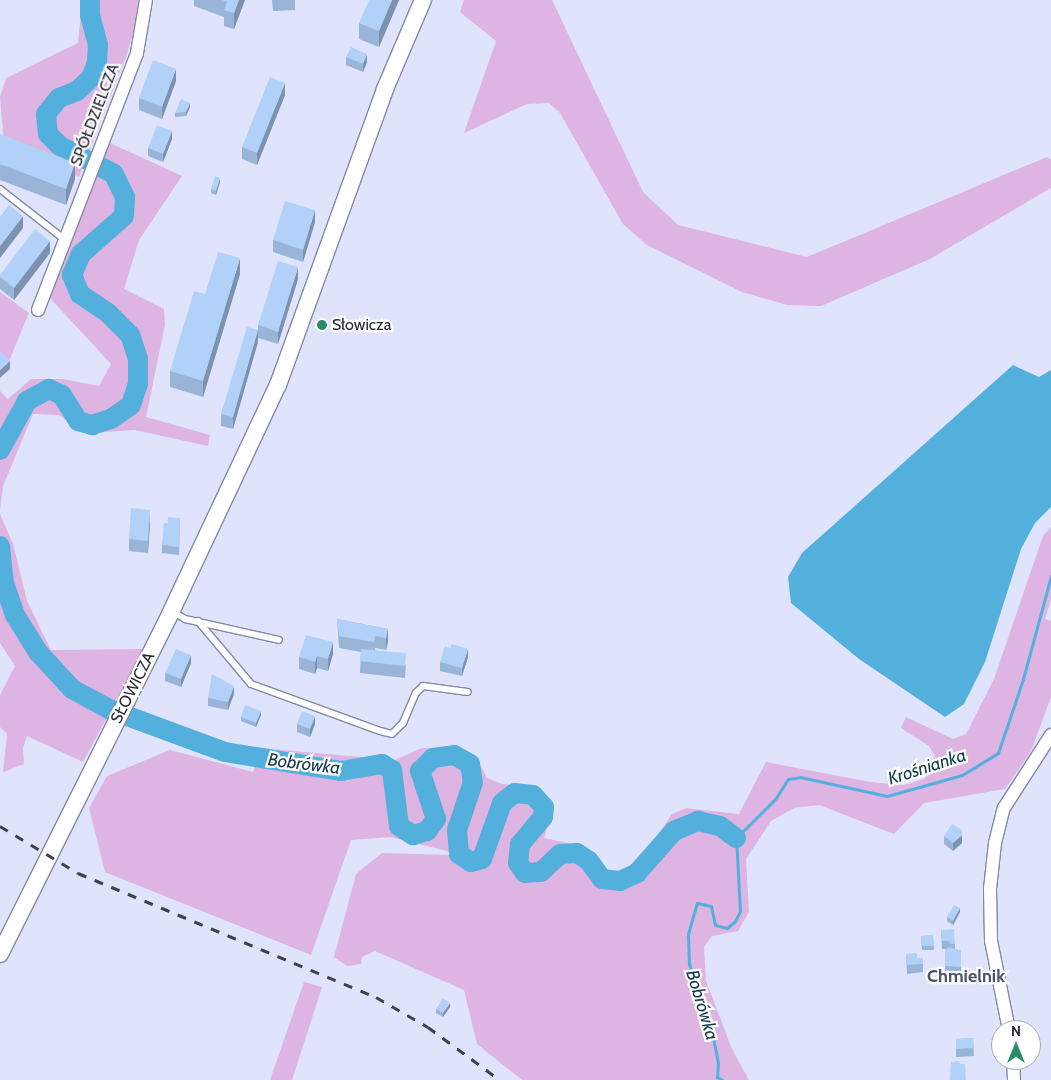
<!DOCTYPE html>
<meta charset="utf-8">
<style>
body{margin:0}
#map{position:relative;width:1051px;height:1080px;overflow:hidden;background:#dfe4fc;font-family:Cabin,sans-serif}
div>[style]{position:absolute}
[style*='--x']{left:calc(var(--x)*1px);top:calc(var(--y)*1px);width:calc(var(--w)*1px);rotate:calc(var(--a)*1deg)}
.green>*{inset:0;background:#ddb4e2}
.water>*{inset:0;background:#53b0dc}
.stream>*{height:3px;margin:-1.5px;padding:0 1.5px;transform-origin:1.5px;border-radius:1.5px;background:#53b0dc}
.river>*{height:20px;margin:-10px;padding:0 10px;transform-origin:10px;border-radius:10px;background:#53b0dc}
.roads{filter:drop-shadow(1px 0 #8489a4) drop-shadow(-1px 0 #8489a4) drop-shadow(0 1px #8489a4) drop-shadow(0 -1px #8489a4)}
.service>*{height:6px;margin:-3px;padding:0 3px;transform-origin:3px;border-radius:3px;background:#fff}
.minor>*{height:12px;margin:-6px;padding:0 6px;transform-origin:6px;border-radius:6px;background:#fff}
.tertiary>*{height:16px;margin:-8px;padding:0 8px;transform-origin:8px;border-radius:8px;background:#fff}
.rail>*{height:3px;margin-top:-1.5px;transform-origin:0;background:repeating-linear-gradient(90deg,#3e404d 0 9px,transparent 0 18px)}
.wall>*{inset:0;background:#99b4d6}
.shaded-wall>*{inset:0;background:#7d92ae}
.building>*{inset:0;background:#b2d1f9}
.dots>*{width:14px;height:14px;translate:-50% -50%;box-sizing:border-box;border:2px solid #fff;border-radius:50%}
span{translate:-50% -50%;white-space:nowrap;text-align:center;line-height:1.15;-webkit-text-stroke:4.5px #fff;paint-order:stroke}
.street-label{font-size:16px;color:#242631}
.poi-label{font-size:16px;color:#242631}
.left{translate:0 -50%;text-align:left}
.water-label{font-size:18px;color:#113a4c;font-style:italic}
.neighbourhood-label{font-size:18px;color:#4e526b;font-weight:700}
.north{position:absolute;left:991px;top:1020px;width:50px;height:50px;box-sizing:border-box;background:#fff;border:1px solid #a7a8ad;border-radius:50%;rotate:0deg;font-size:14px;font-weight:700;line-height:20px;text-align:center;color:#242631}
.north::after{content:'';display:block;margin:auto;width:18px;height:22px;background:#298c65;clip-path:polygon(50% 0,100% 100%,50% 72%,0 100%)}
</style>
<div id="map">
<div class="green">
<div style="clip-path:polygon(82px 0,138px 0,135px 27px,127px 54px,79px 177px,4px 143px,0 97px,6px 78px,78px 43px)"></div>
<div style="clip-path:polygon(464px 0,552px 0,643px 192px,678px 225px,807px 257px,1047px 157px,1051px 160px,1051px 188px,930px 259px,821px 306px,787px 305px,742px 292px,647px 245px,623px 224px,560px 113px,549px 103px,527px 104px,464px 133px,496px 41px,460px 12px)"></div>
<div style="clip-path:polygon(110px 143px,182px 176px,139px 240px,124px 289px,164px 309px,165px 325px,146px 417px,210px 435px,208px 446px,135px 430px,92px 433px,75px 427px,59px 415px,33px 414px,3px 486px,0 509px,0 391px,8px 399px,31px 379px,63px 379px,99px 386px,111px 364px,48px 296px)"></div>
<div style="clip-path:polygon(0 292px,29px 313px,9px 361px,0 353px)"></div>
<div style="clip-path:polygon(0 514px,13px 544px,27px 601px,51px 650px,144px 649px,83px 762px,27px 736px,23px 748px,24px 764px,3px 772px,7px 734px,0 727px,0 695px,15px 666px,0 643px)"></div>
<div style="clip-path:polygon(1051px 527px,1051px 600px,1045px 619px,1051px 621px,1051px 697px,1031px 751px,1005px 789px,924px 803px,894px 834px,819px 805px,794px 808px,771px 821px,746px 859px,749px 912px,738px 931px,712px 936px,704px 947px,706px 981px,732px 1049px,749px 1080px,522px 1080px,477px 1044px,464px 990px,375px 951px,362px 957px,361px 964px,347px 966px,334px 957px,356px 874px,382px 853px,451px 855px,447px 851px,390px 837px,351px 840px,311px 955px,105px 872px,89px 808px,107px 776px,170px 750px,253px 772px,260px 748px,395px 760px,422px 748px,460px 748px,476px 756px,487px 778px,502px 784px,540px 788px,549px 799px,551px 813px,544px 838px,572px 844px,587px 851px,605px 873px,619px 874px,634px 869px,672px 814px,686px 808px,739px 814px,766px 762px,870px 782px,904px 785px,924px 779px,932px 768px,935px 756px,929px 746px,901px 728px,906px 717px,953px 739px,966px 734px,994px 679px,1043px 536px)"></div>
<div style="clip-path:polygon(304px 982px,322px 987px,292px 1080px,270px 1080px)"></div>
</div>
<div class="water">
<div style="clip-path:polygon(1013px 365px,1039px 377px,1051px 370px,1051px 507px,1035px 523px,1021px 549px,985px 662px,964px 704px,945px 717px,859px 659px,791px 603px,788px 577px,802px 553px)"></div>
</div>
<div class="stream">
<div style="--x:722;--y:1080;--w:6;--a:-149"></div>
<div style="--x:717;--y:1077;--w:14;--a:-86"></div>
<div style="--x:718;--y:1063;--w:42;--a:-101"></div>
<div style="--x:710;--y:1022;--w:30;--a:-116"></div>
<div style="--x:697;--y:995;--w:32;--a:-104"></div>
<div style="--x:689;--y:964;--w:30;--a:-92"></div>
<div style="--x:688;--y:934;--w:32;--a:-74"></div>
<div style="--x:697;--y:903;--w:14;--a:12"></div>
<div style="--x:711;--y:906;--w:19;--a:78"></div>
<div style="--x:715;--y:925;--w:12;--a:14"></div>
<div style="--x:727;--y:928;--w:11;--a:-41"></div>
<div style="--x:735;--y:921;--w:11;--a:-63"></div>
<div style="--x:740;--y:911;--w:73;--a:-93.1"></div>
<div style="--x:736;--y:838;--w:57;--a:-45"></div>
<div style="--x:776;--y:798;--w:22;--a:-58"></div>
<div style="--x:788;--y:779;--w:12;--a:-9"></div>
<div style="--x:800;--y:777;--w:89;--a:12.3"></div>
<div style="--x:887;--y:796;--w:78;--a:-15.6"></div>
<div style="--x:962;--y:775;--w:42;--a:-31.4"></div>
<div style="--x:998;--y:753;--w:78;--a:-71.3"></div>
<div style="--x:1023;--y:679;--w:107;--a:-74.8"></div>
</div>
<div class="river">
<div style="--x:0;--y:450;--w:56;--a:-61.1"></div>
<div style="--x:27;--y:401;--w:25;--a:-29"></div>
<div style="--x:49;--y:389;--w:14;--a:25"></div>
<div style="--x:62;--y:395;--w:31;--a:58"></div>
<div style="--x:78;--y:421;--w:15;--a:16"></div>
<div style="--x:92;--y:425;--w:20;--a:-18"></div>
<div style="--x:111;--y:419;--w:24;--a:-35"></div>
<div style="--x:131;--y:405;--w:23;--a:-72"></div>
<div style="--x:138;--y:383;--w:24;--a:-90"></div>
<div style="--x:138;--y:359;--w:25;--a:-108"></div>
<div style="--x:130;--y:335;--w:31;--a:-135"></div>
<div style="--x:108;--y:313;--w:34;--a:-146"></div>
<div style="--x:80;--y:294;--w:21;--a:-113"></div>
<div style="--x:72;--y:275;--w:23;--a:-67"></div>
<div style="--x:81;--y:254;--w:57;--a:-41.5"></div>
<div style="--x:124;--y:216;--w:19;--a:-87"></div>
<div style="--x:125;--y:197;--w:25;--a:-116"></div>
<div style="--x:114;--y:174;--w:61;--a:-152.6"></div>
<div style="--x:60;--y:146;--w:17;--a:-135"></div>
<div style="--x:48;--y:134;--w:20;--a:-96"></div>
<div style="--x:46;--y:114;--w:21;--a:-51"></div>
<div style="--x:59;--y:98;--w:19;--a:-21"></div>
<div style="--x:77;--y:91;--w:19;--a:-43"></div>
<div style="--x:91;--y:78;--w:17;--a:-69"></div>
<div style="--x:97;--y:62;--w:17;--a:-87"></div>
<div style="--x:98;--y:45;--w:31;--a:-105"></div>
<div style="--x:90;--y:15;--w:15;--a:-90"></div>
<div style="--x:0;--y:546;--w:37;--a:84"></div>
<div style="--x:4;--y:583;--w:34;--a:71"></div>
<div style="--x:15;--y:615;--w:44;--a:58.1"></div>
<div style="--x:38;--y:652;--w:50;--a:47.4"></div>
<div style="--x:72;--y:689;--w:44;--a:28.3"></div>
<div style="--x:111;--y:710;--w:121;--a:20.2"></div>
<div style="--x:225;--y:752;--w:118;--a:9.3"></div>
<div style="--x:341;--y:771;--w:42;--a:-9.7"></div>
<div style="--x:382;--y:764;--w:12;--a:31"></div>
<div style="--x:392;--y:770;--w:56;--a:82.9"></div>
<div style="--x:399;--y:826;--w:17;--a:33"></div>
<div style="--x:413;--y:835;--w:15;--a:-16"></div>
<div style="--x:427;--y:831;--w:15;--a:-53"></div>
<div style="--x:436;--y:819;--w:51;--a:-108.4"></div>
<div style="--x:420;--y:771;--w:18;--a:-45"></div>
<div style="--x:433;--y:758;--w:21;--a:-8"></div>
<div style="--x:454;--y:755;--w:18;--a:29"></div>
<div style="--x:470;--y:764;--w:18;--a:81"></div>
<div style="--x:473;--y:782;--w:51;--a:108.4"></div>
<div style="--x:457;--y:830;--w:24;--a:85"></div>
<div style="--x:459;--y:854;--w:14;--a:34"></div>
<div style="--x:471;--y:862;--w:11;--a:-15"></div>
<div style="--x:482;--y:859;--w:59;--a:-70.3"></div>
<div style="--x:502;--y:803;--w:16;--a:-38"></div>
<div style="--x:515;--y:793;--w:18;--a:6"></div>
<div style="--x:533;--y:795;--w:16;--a:47"></div>
<div style="--x:544;--y:807;--w:10;--a:96"></div>
<div style="--x:543;--y:817;--w:35;--a:130"></div>
<div style="--x:520;--y:844;--w:19;--a:96"></div>
<div style="--x:518;--y:863;--w:12;--a:55"></div>
<div style="--x:525;--y:873;--w:16;--a:-4"></div>
<div style="--x:541;--y:872;--w:26;--a:-43"></div>
<div style="--x:560;--y:854;--w:17;--a:-3"></div>
<div style="--x:577;--y:853;--w:14;--a:34"></div>
<div style="--x:589;--y:861;--w:22;--a:54"></div>
<div style="--x:602;--y:879;--w:18;--a:6"></div>
<div style="--x:620;--y:881;--w:19;--a:-25"></div>
<div style="--x:637;--y:873;--w:56;--a:-48.6"></div>
<div style="--x:674;--y:831;--w:26;--a:-23"></div>
<div style="--x:698;--y:821;--w:23;--a:13"></div>
<div style="--x:720;--y:826;--w:20;--a:37"></div>
</div>
<div class="roads">
<div class="service">
<div style="--x:0;--y:189;--w:81;--a:38"></div>
<div style="--x:173;--y:612;--w:14;--a:30"></div>
<div style="--x:185;--y:619;--w:96;--a:12.6"></div>
<div style="--x:198;--y:621;--w:82;--a:49.9"></div>
<div style="--x:251;--y:684;--w:137;--a:20"></div>
<div style="--x:380;--y:731;--w:12;--a:14"></div>
<div style="--x:392;--y:734;--w:16;--a:-45"></div>
<div style="--x:403;--y:723;--w:33;--a:-67"></div>
<div style="--x:416;--y:693;--w:10;--a:-45"></div>
<div style="--x:423;--y:686;--w:45;--a:7.6"></div>
</div>
<div class="minor">
<div style="--x:38;--y:310;--w:275;--a:-68.9"></div>
<div style="--x:137;--y:53;--w:54;--a:-80.4"></div>
<div style="--x:1009;--y:1030;--w:91;--a:-101.4"></div>
<div style="--x:991;--y:941;--w:52;--a:-91.1"></div>
<div style="--x:990;--y:889;--w:46;--a:-83.8"></div>
<div style="--x:995;--y:843;--w:36;--a:-76"></div>
<div style="--x:1004;--y:808;--w:87;--a:-57.2"></div>
<div style="--x:1013;--y:1060;--w:20;--a:87"></div>
</div>
<div class="tertiary">
<div style="--x:0;--y:954;--w:382;--a:-63.4"></div>
<div style="--x:171;--y:612;--w:251;--a:-64.8"></div>
<div style="--x:278;--y:385;--w:315;--a:-70.1"></div>
<div style="--x:385;--y:89;--w:97;--a:-66.9"></div>
</div>
</div>
<div class="rail">
<div style="--x:0;--y:826;--w:91;--a:31.1"></div>
<div style="--x:78;--y:873;--w:323;--a:22.6"></div>
<div style="--x:376;--y:997;--w:60;--a:30"></div>
<div style="--x:428;--y:1027;--w:89;--a:36.4"></div>
</div>
<div class="wall">
<div style="clip-path:polygon(194px 0,245px 0,234px 29px,224px 26px,224px 17px,194px 6px)"></div>
<div style="clip-path:polygon(272px 0,295px 0,295px 10px,273px 11px)"></div>
<div style="clip-path:polygon(399px 0,379px 47px,359px 39px,359px 23px)"></div>
<div style="clip-path:polygon(346px 57px,367px 62px,363px 72px,346px 65px)"></div>
<div style="clip-path:polygon(176px 81px,162px 119px,139px 110px,139px 98px)"></div>
<div style="clip-path:polygon(285px 95px,257px 165px,242px 159px,242px 147px)"></div>
<div style="clip-path:polygon(190px 107px,186px 116px,175px 117px,175px 113px)"></div>
<div style="clip-path:polygon(0 134px,75px 179px,66px 205px,0 180px)"></div>
<div style="clip-path:polygon(172px 139px,163px 162px,148px 156px,148px 148px)"></div>
<div style="clip-path:polygon(220px 182px,216px 195px,211px 193px,211px 189px)"></div>
<div style="clip-path:polygon(315px 222px,303px 262px,273px 252px,273px 240px)"></div>
<div style="clip-path:polygon(50px 253px,14px 300px,0 289px,0 275px)"></div>
<div style="clip-path:polygon(240px 274px,203px 397px,170px 387px,170px 371px,205px 294px)"></div>
<div style="clip-path:polygon(298px 279px,278px 344px,258px 338px,258px 342px,233px 429px,221px 426px,221px 414px,258px 330px,258px 325px)"></div>
<div style="clip-path:polygon(180px 518px,179px 555px,162px 553px,162px 545px,168px 523px)"></div>
<div style="clip-path:polygon(150px 522px,148px 553px,129px 551px,129px 539px)"></div>
<div style="clip-path:polygon(337px 619px,388px 629px,388px 641px,386px 650px,375px 648px,375px 650px,406px 665px,405px 678px,360px 673px,361px 652px,339px 648px)"></div>
<div style="clip-path:polygon(333px 654px,328px 671px,317px 668px,315px 674px,299px 669px,299px 657px)"></div>
<div style="clip-path:polygon(468px 657px,462px 676px,440px 671px,440px 662px)"></div>
<div style="clip-path:polygon(191px 663px,181px 687px,165px 681px,165px 673px)"></div>
<div style="clip-path:polygon(234px 694px,228px 710px,208px 706px,208px 698px)"></div>
<div style="clip-path:polygon(261px 715px,256px 727px,241px 721px,241px 717px)"></div>
<div style="clip-path:polygon(297px 724px,315px 724px,310px 737px,297px 732px)"></div>
<div style="clip-path:polygon(944px 836px,962px 843px,953px 851px,944px 844px)"></div>
<div style="clip-path:polygon(960px 912px,953px 925px,947px 921px,947px 917px)"></div>
<div style="clip-path:polygon(941px 930px,955px 944px,955px 949px,961px 951px,961px 975px,945px 974px,945px 950px,946px 949px,942px 949px)"></div>
<div style="clip-path:polygon(933px 935px,934px 950px,922px 950px,921px 936px)"></div>
<div style="clip-path:polygon(906px 954px,917px 958px,923px 964px,923px 972px,907px 974px)"></div>
<div style="clip-path:polygon(450px 1007px,443px 1017px,436px 1013px,436px 1009px)"></div>
<div style="clip-path:polygon(973px 1038px,974px 1056px,956px 1057px,956px 1039px)"></div>
</div>
<div class="shaded-wall">
<div style="clip-path:polygon(239px 0,245px 0,234px 29px,234px 13px)"></div>
<div style="clip-path:polygon(392px 0,399px 0,379px 47px,379px 31px)"></div>
<div style="clip-path:polygon(367px 54px,367px 62px,363px 72px,363px 64px)"></div>
<div style="clip-path:polygon(176px 69px,176px 81px,162px 119px,162px 107px)"></div>
<div style="clip-path:polygon(285px 83px,285px 95px,257px 165px,257px 153px)"></div>
<div style="clip-path:polygon(190px 103px,190px 107px,186px 116px,186px 112px)"></div>
<div style="clip-path:polygon(172px 131px,172px 139px,163px 162px,163px 154px)"></div>
<div style="clip-path:polygon(75px 163px,75px 179px,66px 205px,66px 189px)"></div>
<div style="clip-path:polygon(220px 178px,220px 182px,216px 195px,216px 191px)"></div>
<div style="clip-path:polygon(315px 210px,315px 222px,303px 262px,303px 250px)"></div>
<div style="clip-path:polygon(23px 216px,23px 228px,0 258px,0 246px)"></div>
<div style="clip-path:polygon(50px 241px,50px 253px,14px 300px,14px 288px)"></div>
<div style="clip-path:polygon(240px 258px,240px 274px,203px 397px,203px 381px)"></div>
<div style="clip-path:polygon(298px 267px,298px 279px,278px 344px,278px 332px)"></div>
<div style="clip-path:polygon(258px 330px,258px 342px,233px 429px,233px 417px)"></div>
<div style="clip-path:polygon(10px 361px,10px 369px,0 378px,0 370px)"></div>
<div style="clip-path:polygon(150px 510px,150px 522px,148px 553px,148px 541px)"></div>
<div style="clip-path:polygon(388px 629px,388px 641px,386px 650px,386px 638px)"></div>
<div style="clip-path:polygon(333px 642px,333px 654px,328px 671px,328px 659px)"></div>
<div style="clip-path:polygon(468px 649px,468px 657px,462px 676px,462px 668px)"></div>
<div style="clip-path:polygon(191px 655px,191px 663px,181px 687px,181px 679px)"></div>
<div style="clip-path:polygon(317px 656px,317px 668px,315px 674px,315px 662px)"></div>
<div style="clip-path:polygon(234px 686px,234px 694px,228px 710px,228px 702px)"></div>
<div style="clip-path:polygon(261px 711px,261px 715px,256px 727px,256px 723px)"></div>
<div style="clip-path:polygon(315px 716px,315px 724px,310px 737px,310px 729px)"></div>
<div style="clip-path:polygon(962px 835px,962px 843px,953px 851px,953px 843px)"></div>
<div style="clip-path:polygon(960px 908px,960px 912px,953px 925px,953px 921px)"></div>
<div style="clip-path:polygon(450px 1003px,450px 1007px,443px 1017px,443px 1013px)"></div>
</div>
<div class="building">
<div style="clip-path:polygon(222px 0,239px 0,234px 13px,224px 10px,227px 2px)"></div>
<div style="clip-path:polygon(369px 0,392px 0,379px 31px,359px 23px)"></div>
<div style="clip-path:polygon(351px 47px,367px 54px,363px 64px,346px 57px)"></div>
<div style="clip-path:polygon(153px 60px,176px 69px,162px 107px,139px 98px)"></div>
<div style="clip-path:polygon(270px 77px,285px 83px,257px 153px,242px 147px)"></div>
<div style="clip-path:polygon(181px 99px,190px 103px,186px 112px,175px 113px)"></div>
<div style="clip-path:polygon(157px 125px,172px 131px,163px 154px,148px 148px)"></div>
<div style="clip-path:polygon(0 134px,75px 163px,66px 189px,0 164px)"></div>
<div style="clip-path:polygon(215px 176px,220px 178px,216px 191px,211px 189px)"></div>
<div style="clip-path:polygon(285px 201px,315px 210px,303px 250px,273px 240px)"></div>
<div style="clip-path:polygon(9px 205px,23px 216px,0 246px,0 217px)"></div>
<div style="clip-path:polygon(35px 229px,50px 241px,14px 288px,0 277px,0 275px)"></div>
<div style="clip-path:polygon(218px 252px,240px 258px,203px 381px,170px 371px,194px 291px,205px 294px)"></div>
<div style="clip-path:polygon(278px 261px,298px 267px,278px 332px,258px 325px)"></div>
<div style="clip-path:polygon(247px 327px,258px 330px,233px 417px,221px 414px)"></div>
<div style="clip-path:polygon(0 351px,10px 361px,0 370px)"></div>
<div style="clip-path:polygon(131px 508px,150px 510px,148px 541px,129px 539px)"></div>
<div style="clip-path:polygon(168px 517px,180px 518px,179px 547px,162px 545px,164px 523px,168px 523px)"></div>
<div style="clip-path:polygon(337px 619px,388px 629px,386px 638px,375px 636px,374px 642px,339px 636px)"></div>
<div style="clip-path:polygon(306px 635px,333px 642px,328px 659px,317px 656px,315px 662px,299px 657px)"></div>
<div style="clip-path:polygon(452px 644px,468px 649px,462px 668px,440px 662px,445px 646px,450px 648px)"></div>
<div style="clip-path:polygon(176px 649px,191px 655px,181px 679px,165px 673px)"></div>
<div style="clip-path:polygon(361px 649px,406px 653px,405px 666px,360px 661px)"></div>
<div style="clip-path:polygon(212px 674px,234px 686px,228px 702px,208px 698px)"></div>
<div style="clip-path:polygon(245px 705px,261px 711px,256px 723px,241px 717px)"></div>
<div style="clip-path:polygon(302px 711px,315px 716px,310px 729px,297px 724px)"></div>
<div style="clip-path:polygon(952px 824px,962px 830px,962px 835px,953px 843px,944px 836px)"></div>
<div style="clip-path:polygon(954px 905px,960px 908px,953px 921px,947px 917px)"></div>
<div style="clip-path:polygon(954px 929px,955px 944px,950px 944px,949px 941px,942px 941px,941px 930px)"></div>
<div style="clip-path:polygon(933px 935px,934px 946px,922px 946px,921px 936px)"></div>
<div style="clip-path:polygon(949px 947px,961px 951px,961px 967px,945px 966px,945px 950px)"></div>
<div style="clip-path:polygon(917px 953px,917px 958px,923px 958px,923px 964px,907px 965px,906px 954px)"></div>
<div style="clip-path:polygon(443px 998px,450px 1003px,443px 1013px,436px 1009px)"></div>
<div style="clip-path:polygon(973px 1038px,974px 1048px,956px 1049px,956px 1039px)"></div>
<div style="clip-path:polygon(959px 1061px,960px 1064px,965px 1064px,966px 1080px,950px 1080px,951px 1062px)"></div>
</div>
<div class="dots">
<div style="left:322px;top:325px;background:#298c65"></div>
</div>
<div class="street-label">
<span style="left:95px;top:115px;rotate:-69deg">SPÓŁDZIELCZA</span>
<span style="left:133px;top:688px;rotate:-63deg">SŁOWICZA</span>
</div>
<div class="poi-label">
<span class="left" style="left:332px;top:325px">Słowicza</span>
</div>
<div class="water-label">
<span style="left:304px;top:764px;rotate:7deg">Bobrówka</span>
<span style="left:927px;top:767px;rotate:-18deg">Krośnianka</span>
<span style="left:702px;top:1005px;rotate:73deg">Bobrówka</span>
</div>
<div class="neighbourhood-label">
<span style="left:966px;top:976px">Chmielnik</span>
</div>
<div class="north">N</div>
</div>
